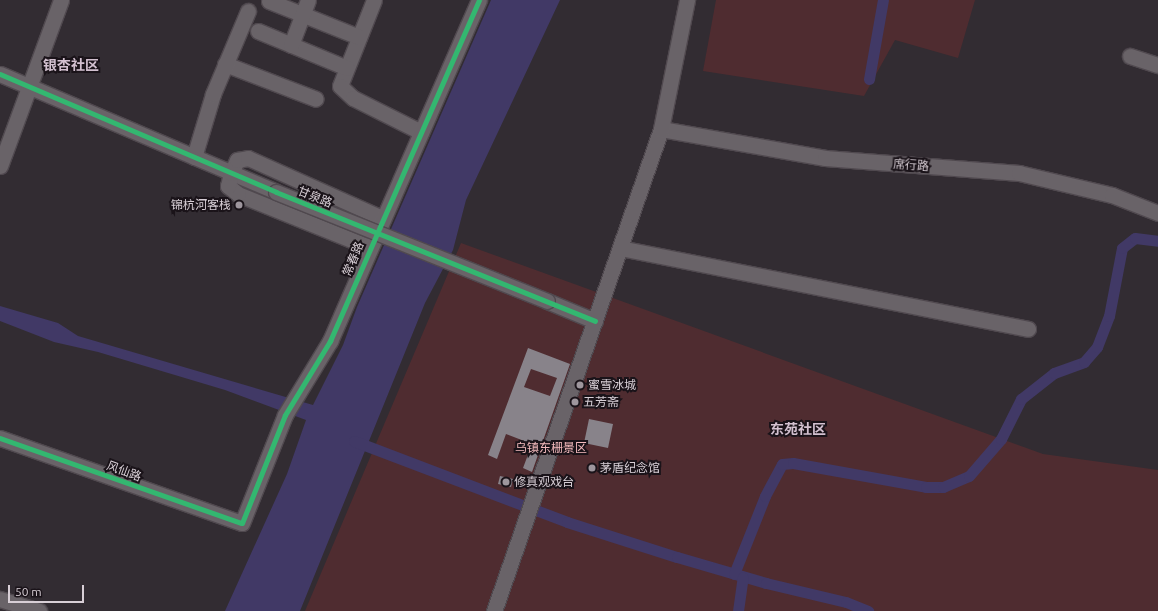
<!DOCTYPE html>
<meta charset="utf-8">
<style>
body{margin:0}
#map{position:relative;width:1158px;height:611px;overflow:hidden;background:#322c32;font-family:Ubuntu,"Noto Sans SC",sans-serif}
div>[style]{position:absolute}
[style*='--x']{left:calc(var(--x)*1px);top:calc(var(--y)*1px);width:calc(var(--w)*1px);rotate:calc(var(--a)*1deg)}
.green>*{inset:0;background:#4f2c30}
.water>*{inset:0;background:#413966}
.canal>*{height:11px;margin:-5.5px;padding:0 5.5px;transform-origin:5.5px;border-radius:5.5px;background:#413966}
.building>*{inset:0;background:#88838a}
.roads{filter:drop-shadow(1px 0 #50494f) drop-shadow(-1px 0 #50494f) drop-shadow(0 1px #50494f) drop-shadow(0 -1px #50494f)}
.minor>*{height:15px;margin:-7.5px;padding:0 7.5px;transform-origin:7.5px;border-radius:7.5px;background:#696368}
.bridges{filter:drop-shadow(1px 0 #50494f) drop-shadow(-1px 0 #50494f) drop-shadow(0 1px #50494f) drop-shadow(0 -1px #50494f)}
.minor-bridge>*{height:15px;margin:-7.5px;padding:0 7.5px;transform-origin:7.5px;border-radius:7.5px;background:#696368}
.cycleway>*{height:5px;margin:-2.5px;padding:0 2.5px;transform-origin:2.5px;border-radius:2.5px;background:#33b770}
.dots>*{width:11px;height:11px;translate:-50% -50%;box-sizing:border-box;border:2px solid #1a1319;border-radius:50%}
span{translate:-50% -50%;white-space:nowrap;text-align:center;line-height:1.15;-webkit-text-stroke:4px #1a1319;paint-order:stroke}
.street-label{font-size:12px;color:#d8cfd6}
.poi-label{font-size:12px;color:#d8cfd6}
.right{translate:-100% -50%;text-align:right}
.left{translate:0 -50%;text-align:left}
.park-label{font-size:12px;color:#f5bbbe}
.quarter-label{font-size:14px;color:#d3c1d0;font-weight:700}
.scale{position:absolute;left:8px;top:585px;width:76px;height:18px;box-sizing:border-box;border:2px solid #d8cfd6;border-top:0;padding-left:5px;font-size:12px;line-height:14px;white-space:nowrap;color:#d8cfd6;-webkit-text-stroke:3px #1a1319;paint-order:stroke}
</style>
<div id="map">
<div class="green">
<div style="clip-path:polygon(716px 0,975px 0,958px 58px,895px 40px,864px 96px,703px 71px)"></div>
<div style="clip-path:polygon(461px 243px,1043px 454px,1158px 470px,1158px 611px,305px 611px)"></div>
</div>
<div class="water">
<div style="clip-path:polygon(491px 0,560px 0,466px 200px,453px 250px,425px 303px,300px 611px,225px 611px,287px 474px,306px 420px,225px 390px,98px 352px,54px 342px,0 321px,0 306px,58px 323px,78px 336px,313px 405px,343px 345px,357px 307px)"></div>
</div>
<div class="canal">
<div style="--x:869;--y:79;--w:80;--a:-80"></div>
<div style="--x:354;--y:441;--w:228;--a:20.8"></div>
<div style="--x:567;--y:522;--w:115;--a:17.7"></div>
<div style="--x:677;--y:557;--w:93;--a:16.3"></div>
<div style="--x:766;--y:583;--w:82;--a:13.4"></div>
<div style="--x:846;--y:602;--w:24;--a:22"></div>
<div style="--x:734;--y:574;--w:84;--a:-68.3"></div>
<div style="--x:765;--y:496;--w:36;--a:-62"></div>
<div style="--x:782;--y:464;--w:11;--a:-5"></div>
<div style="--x:793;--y:463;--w:135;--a:10.2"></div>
<div style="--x:926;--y:487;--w:17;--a:0"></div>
<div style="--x:943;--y:487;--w:28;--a:-23"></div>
<div style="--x:969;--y:476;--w:49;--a:-49.1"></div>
<div style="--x:1001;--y:439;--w:45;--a:-63.4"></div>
<div style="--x:1021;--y:399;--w:42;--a:-38.2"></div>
<div style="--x:1054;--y:373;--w:32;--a:-20"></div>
<div style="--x:1084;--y:362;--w:20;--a:-49"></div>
<div style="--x:1097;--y:347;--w:33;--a:-69"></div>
<div style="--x:1109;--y:316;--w:69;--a:-79.2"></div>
<div style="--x:1122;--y:248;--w:16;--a:-38"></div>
<div style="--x:1135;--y:238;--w:23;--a:7"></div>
<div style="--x:738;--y:611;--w:34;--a:-82"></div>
</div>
<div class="building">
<div style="clip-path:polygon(evenodd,528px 348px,570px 364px,532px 472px,523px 468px,532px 444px,506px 434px,497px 459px,488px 455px,528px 348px,531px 369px,557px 378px,550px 396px,524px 387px,531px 369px)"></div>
<div style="clip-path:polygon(589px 419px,613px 424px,608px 448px,584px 443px)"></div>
<div style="clip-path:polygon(500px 476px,513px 479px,511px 487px,498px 484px)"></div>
</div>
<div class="roads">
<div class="minor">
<div style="--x:374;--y:0;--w:92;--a:111.6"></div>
<div style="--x:340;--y:86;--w:18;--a:43"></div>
<div style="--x:353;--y:98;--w:76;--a:26.6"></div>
<div style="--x:269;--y:1;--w:97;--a:21.8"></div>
<div style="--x:258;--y:31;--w:96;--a:22.6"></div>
<div style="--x:291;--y:45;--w:48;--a:-69.3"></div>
<div style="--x:1130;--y:56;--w:29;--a:18"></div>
<div style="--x:225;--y:64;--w:97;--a:21"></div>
<div style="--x:0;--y:74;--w:300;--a:23.1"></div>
<div style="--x:661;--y:129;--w:167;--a:10"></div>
<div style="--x:825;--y:158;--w:195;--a:4.4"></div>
<div style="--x:1019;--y:173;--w:96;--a:13.3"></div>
<div style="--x:1112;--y:195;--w:49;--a:21.4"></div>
<div style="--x:194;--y:157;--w:66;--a:-73.2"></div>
<div style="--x:213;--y:94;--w:90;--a:-67.1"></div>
<div style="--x:0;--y:166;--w:177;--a:-69.8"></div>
<div style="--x:369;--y:247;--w:141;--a:-158"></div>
<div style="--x:238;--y:194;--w:13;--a:-141"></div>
<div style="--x:228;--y:186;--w:13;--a:-77"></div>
<div style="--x:231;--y:173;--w:14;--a:-65"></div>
<div style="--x:237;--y:160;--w:11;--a:-10"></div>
<div style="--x:248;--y:158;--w:147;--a:24.1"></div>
<div style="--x:620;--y:248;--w:416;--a:11.2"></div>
<div style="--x:547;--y:301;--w:52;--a:22.6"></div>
<div style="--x:0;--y:438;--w:256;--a:19.4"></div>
<div style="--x:242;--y:523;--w:116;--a:-68.3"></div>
<div style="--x:285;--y:415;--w:87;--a:-58.7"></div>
<div style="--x:330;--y:341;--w:372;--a:-66.4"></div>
<div style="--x:0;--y:599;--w:41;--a:17.1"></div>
<div style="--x:494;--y:611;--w:510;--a:-70.89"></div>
<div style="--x:661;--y:129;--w:132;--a:-78.6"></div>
</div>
</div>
<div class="bridges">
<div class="minor-bridge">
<div style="--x:276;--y:192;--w:292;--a:21.9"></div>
</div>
</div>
<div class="cycleway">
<div style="--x:0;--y:74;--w:300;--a:23.1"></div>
<div style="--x:276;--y:192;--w:344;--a:22"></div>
<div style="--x:0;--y:438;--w:256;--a:19.4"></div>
<div style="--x:242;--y:523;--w:116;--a:-68.3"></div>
<div style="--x:285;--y:415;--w:87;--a:-58.7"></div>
<div style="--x:330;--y:341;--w:372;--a:-66.4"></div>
</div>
<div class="dots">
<div style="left:239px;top:205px;background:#9e969d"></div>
<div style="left:580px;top:385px;background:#9e969d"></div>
<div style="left:575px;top:402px;background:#9e969d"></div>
<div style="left:592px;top:468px;background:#9e969d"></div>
<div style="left:506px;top:482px;background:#9e969d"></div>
</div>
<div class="street-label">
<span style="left:911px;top:165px;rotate:4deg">席行路</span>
<span style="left:315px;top:197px;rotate:22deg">甘泉路</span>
<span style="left:353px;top:259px;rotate:-67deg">常春路</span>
<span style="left:124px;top:471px;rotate:20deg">风仙路</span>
</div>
<div class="poi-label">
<span class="right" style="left:231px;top:205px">锦杭河客栈</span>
<span class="left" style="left:588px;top:385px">蜜雪冰城</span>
<span class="left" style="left:583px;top:402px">五芳斋</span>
<span class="left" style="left:600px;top:468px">茅盾纪念馆</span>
<span class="left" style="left:514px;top:482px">修真观戏台</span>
</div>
<div class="park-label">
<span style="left:551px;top:448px">乌镇东栅景区</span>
</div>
<div class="quarter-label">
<span style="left:71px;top:65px">银杏社区</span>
<span style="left:798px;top:429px">东苑社区</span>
</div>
<div class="scale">50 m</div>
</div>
